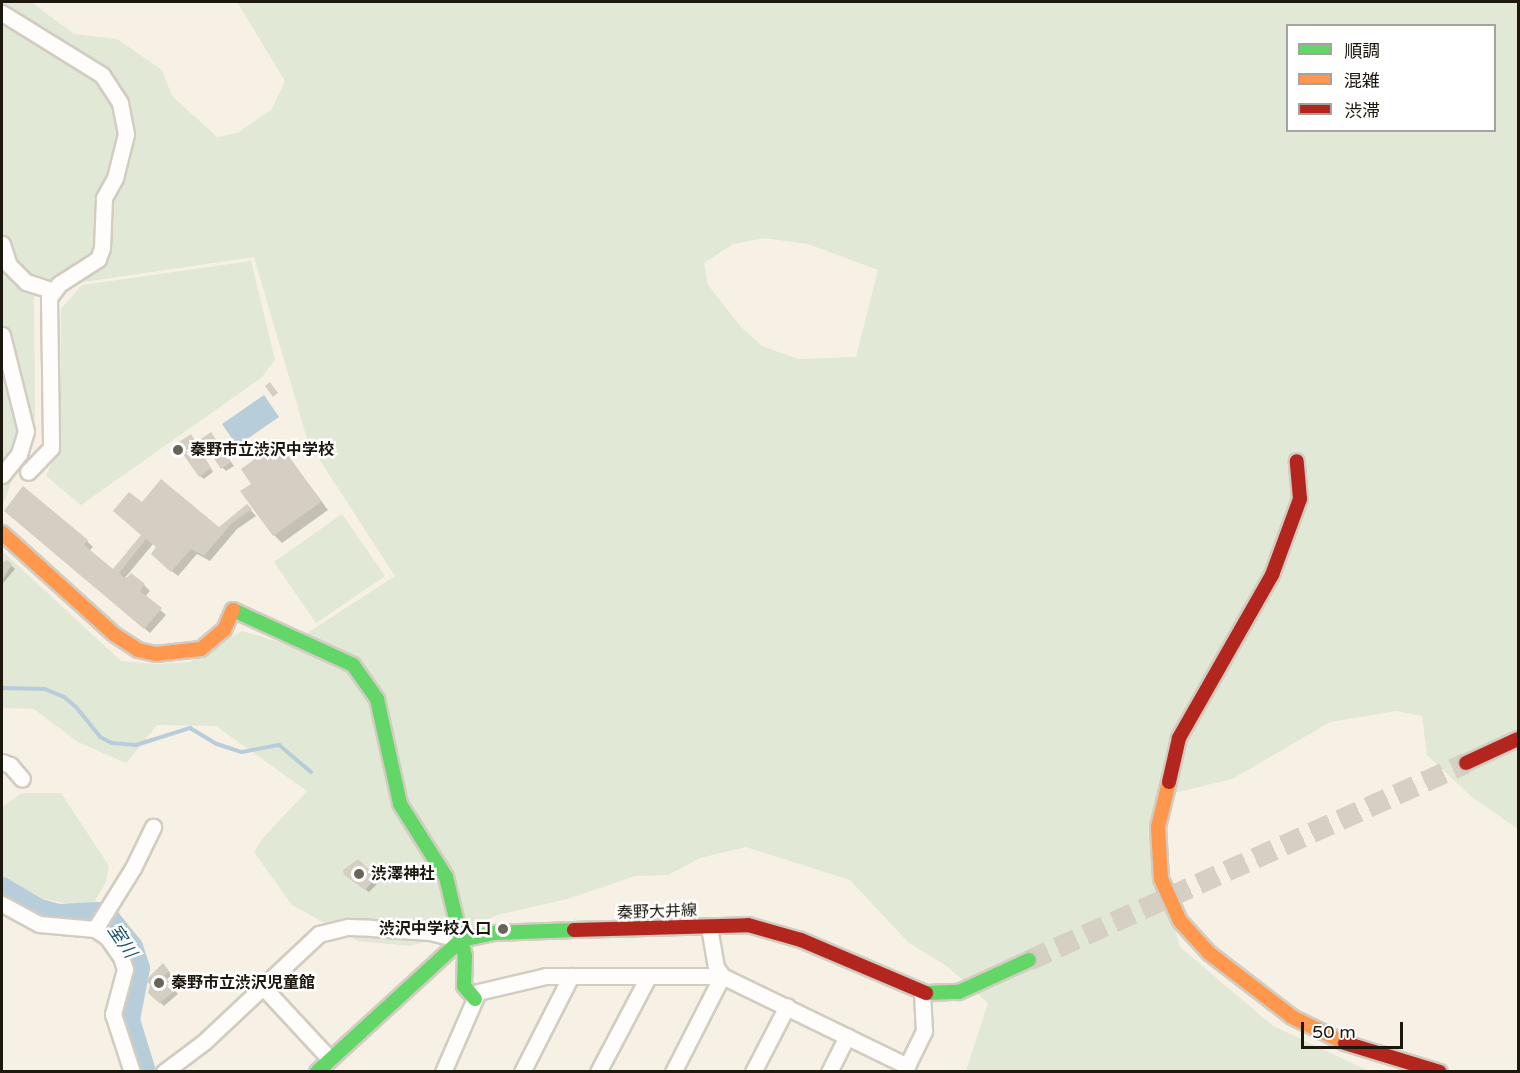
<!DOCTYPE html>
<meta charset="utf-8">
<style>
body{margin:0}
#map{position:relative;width:1520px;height:1073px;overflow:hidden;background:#f7f0e4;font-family:"Varela Round","Noto Sans JP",sans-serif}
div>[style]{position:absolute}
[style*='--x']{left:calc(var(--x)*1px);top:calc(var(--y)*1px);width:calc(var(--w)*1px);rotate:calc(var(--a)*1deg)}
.green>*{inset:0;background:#e1e8d5}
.water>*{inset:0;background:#b7ceda}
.shadow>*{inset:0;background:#0003}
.stream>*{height:4px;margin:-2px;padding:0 2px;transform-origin:2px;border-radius:2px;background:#b7ceda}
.river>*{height:24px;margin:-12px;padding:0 12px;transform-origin:12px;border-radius:12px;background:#b7ceda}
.building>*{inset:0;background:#d5cec2}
.secondary-tunnel>*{height:21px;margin-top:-10.5px;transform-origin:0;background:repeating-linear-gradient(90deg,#d6d0c4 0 21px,transparent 0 31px)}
.roads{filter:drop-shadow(2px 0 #d2ccc1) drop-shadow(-2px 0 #d2ccc1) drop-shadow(0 2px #d2ccc1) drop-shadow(0 -2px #d2ccc1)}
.street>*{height:15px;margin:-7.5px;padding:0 7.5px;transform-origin:7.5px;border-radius:7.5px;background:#fefdfb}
.fast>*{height:14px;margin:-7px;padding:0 7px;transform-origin:7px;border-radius:7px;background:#63d668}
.slow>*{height:14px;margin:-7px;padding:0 7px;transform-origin:7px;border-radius:7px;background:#ff974d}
.jam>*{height:14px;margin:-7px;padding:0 7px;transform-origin:7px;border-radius:7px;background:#b3261e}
.dots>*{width:16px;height:16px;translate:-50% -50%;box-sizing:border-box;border:3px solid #fff;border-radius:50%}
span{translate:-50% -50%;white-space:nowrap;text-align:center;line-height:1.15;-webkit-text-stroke:5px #fff;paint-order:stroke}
.poi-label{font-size:16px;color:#1d180e;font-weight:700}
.left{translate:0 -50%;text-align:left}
.right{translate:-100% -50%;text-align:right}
.street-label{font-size:16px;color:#1d180e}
.water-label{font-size:18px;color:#165474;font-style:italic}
.frame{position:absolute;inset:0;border:3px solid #1d180e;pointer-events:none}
.legend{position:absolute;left:1286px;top:24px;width:210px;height:108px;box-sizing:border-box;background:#fff;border:2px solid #a5a39f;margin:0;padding:8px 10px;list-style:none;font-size:18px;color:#1d180e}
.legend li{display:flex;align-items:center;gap:12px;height:30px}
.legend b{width:30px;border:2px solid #a5a39f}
.scale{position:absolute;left:1301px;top:1022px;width:102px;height:27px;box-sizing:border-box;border:3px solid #1d180e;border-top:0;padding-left:8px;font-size:18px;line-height:21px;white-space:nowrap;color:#1d180e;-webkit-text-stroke:4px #fff;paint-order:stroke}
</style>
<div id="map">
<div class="green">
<div style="clip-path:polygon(evenodd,2px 2px,31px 2px,74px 34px,117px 39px,162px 70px,172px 96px,217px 137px,238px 133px,272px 109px,285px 81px,237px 2px,1518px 2px,1518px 829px,1473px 798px,1427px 755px,1422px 716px,1396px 711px,1330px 722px,1232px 779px,1174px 793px,1148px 833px,1180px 947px,1273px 1026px,1369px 1071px,966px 1071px,988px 1003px,948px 967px,909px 943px,850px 880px,746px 847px,700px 858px,668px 875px,635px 876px,567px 899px,497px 915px,476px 926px,410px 946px,358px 941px,292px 905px,254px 852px,263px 838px,307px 791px,216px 726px,157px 725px,126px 763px,78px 742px,34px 709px,2px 708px,2px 551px,121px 661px,157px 664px,190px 662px,242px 631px,289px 645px,395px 576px,308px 442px,254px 257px,63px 285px,34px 297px,35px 418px,2px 507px,2px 2px,1288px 26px,1494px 26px,1494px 130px,1288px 130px,1288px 26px,2px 2px,764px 238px,808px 244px,878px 270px,856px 357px,798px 359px,762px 346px,741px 327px,708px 285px,704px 263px,733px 244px,764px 238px)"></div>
<div style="clip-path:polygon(251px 261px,275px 360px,261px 378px,81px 505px,46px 476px,60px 445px,61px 309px,82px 285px)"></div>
<div style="clip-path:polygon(342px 514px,385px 576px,316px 623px,274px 562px)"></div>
<div style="clip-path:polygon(22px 793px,61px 793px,109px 866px,106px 882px,91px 908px,23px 895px,2px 876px,2px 807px)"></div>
</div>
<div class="water">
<div style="clip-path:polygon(264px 395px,279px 417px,237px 446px,222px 424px)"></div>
</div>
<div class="shadow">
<div style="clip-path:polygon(191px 436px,213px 472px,204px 479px,200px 476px)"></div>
<div style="clip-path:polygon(214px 438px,234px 466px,226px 471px,223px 468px)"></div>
<div style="clip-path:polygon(279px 444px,328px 510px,282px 543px,274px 535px,253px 484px)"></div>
<div style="clip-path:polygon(23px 489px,87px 541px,93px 547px,89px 551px,113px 571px,143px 536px,142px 504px,219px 529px,247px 506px,256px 516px,237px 529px,210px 561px,197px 554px,178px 576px,158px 560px,158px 548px,153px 544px,124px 579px,131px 575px,144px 585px,150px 591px,145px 597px,166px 615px,150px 633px,11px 516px)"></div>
<div style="clip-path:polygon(7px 562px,15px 569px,3px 583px,2px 566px)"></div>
<div style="clip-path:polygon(358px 861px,379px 882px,369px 892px,345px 875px)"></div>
<div style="clip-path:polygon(163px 965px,172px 975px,166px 980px,178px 994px,164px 1006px,150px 993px)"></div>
</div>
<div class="stream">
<div style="--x:2;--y:688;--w:43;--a:1.3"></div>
<div style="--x:45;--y:689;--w:21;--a:23"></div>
<div style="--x:64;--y:697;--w:16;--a:40"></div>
<div style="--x:76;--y:707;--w:38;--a:51"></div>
<div style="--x:100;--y:737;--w:13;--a:27"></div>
<div style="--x:112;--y:743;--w:24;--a:5"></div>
<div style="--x:136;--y:745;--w:57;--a:-17.5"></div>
<div style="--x:190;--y:728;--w:31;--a:31"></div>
<div style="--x:217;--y:744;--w:26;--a:18"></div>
<div style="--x:242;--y:752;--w:38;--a:-11"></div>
<div style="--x:279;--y:745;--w:42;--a:40.2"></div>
</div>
<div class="river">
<div style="--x:2;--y:889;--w:41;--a:31"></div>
<div style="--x:37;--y:910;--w:22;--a:16"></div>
<div style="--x:58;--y:916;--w:40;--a:-2.9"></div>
<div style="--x:98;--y:914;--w:13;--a:29"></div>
<div style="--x:109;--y:920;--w:35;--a:51"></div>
<div style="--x:131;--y:947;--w:22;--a:72"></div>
<div style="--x:138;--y:968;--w:53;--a:100.9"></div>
<div style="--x:128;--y:1020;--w:54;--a:72.9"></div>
</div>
<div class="building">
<div style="clip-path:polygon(270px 382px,278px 393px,273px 397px,265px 386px)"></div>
<div style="clip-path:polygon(211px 432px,231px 462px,221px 469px,201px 439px)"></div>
<div style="clip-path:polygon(191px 434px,211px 468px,199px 477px,176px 444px)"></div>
<div style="clip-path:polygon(279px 442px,321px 502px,273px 536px,240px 491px,251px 484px,241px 469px)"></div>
<div style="clip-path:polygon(161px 479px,219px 527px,247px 504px,252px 509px,232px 523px,204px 556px,191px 549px,171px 572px,151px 554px,156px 547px,146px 539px,119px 573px,126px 579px,131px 573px,145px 584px,140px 591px,162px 608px,144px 629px,4px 511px,23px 486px,88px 540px,84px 545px,113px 569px,141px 535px,113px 511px,129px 492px,142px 502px)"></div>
<div style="clip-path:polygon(7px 560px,12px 564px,2px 581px,2px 563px)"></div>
<div style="clip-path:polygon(358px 859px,377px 877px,365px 890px,344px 875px,343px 870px)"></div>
<div style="clip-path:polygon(163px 963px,169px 971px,164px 975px,176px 990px,159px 1003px,148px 993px,150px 985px,146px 980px)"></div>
</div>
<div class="secondary-tunnel">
<div style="--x:1029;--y:960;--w:479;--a:-24.3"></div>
</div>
<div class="roads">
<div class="street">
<div style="--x:2;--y:13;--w:118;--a:31.8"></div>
<div style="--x:102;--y:75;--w:33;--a:57"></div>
<div style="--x:120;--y:103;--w:32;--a:79"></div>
<div style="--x:126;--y:134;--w:45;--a:104"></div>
<div style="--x:115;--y:178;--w:23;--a:119"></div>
<div style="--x:104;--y:198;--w:50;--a:92.3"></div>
<div style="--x:102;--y:248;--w:12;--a:110"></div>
<div style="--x:98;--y:259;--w:46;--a:147.3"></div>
<div style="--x:59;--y:284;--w:17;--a:126"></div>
<div style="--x:49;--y:298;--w:150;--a:89.2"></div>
<div style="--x:51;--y:448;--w:33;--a:134"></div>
<div style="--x:2;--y:244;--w:22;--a:72"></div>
<div style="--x:9;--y:265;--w:24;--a:45"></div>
<div style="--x:26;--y:282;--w:29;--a:18"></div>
<div style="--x:2;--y:335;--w:99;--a:76"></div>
<div style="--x:26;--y:431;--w:24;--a:107"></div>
<div style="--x:19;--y:454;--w:27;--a:129"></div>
<div style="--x:2;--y:762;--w:9;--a:21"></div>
<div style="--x:10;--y:765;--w:18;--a:49"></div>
<div style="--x:2;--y:904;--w:42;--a:28.4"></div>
<div style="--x:39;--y:924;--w:56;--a:5.1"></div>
<div style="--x:95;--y:929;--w:14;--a:34"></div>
<div style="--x:107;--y:937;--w:24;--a:55"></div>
<div style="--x:121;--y:957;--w:13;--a:72"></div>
<div style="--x:125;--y:969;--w:47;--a:104.9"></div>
<div style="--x:113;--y:1014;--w:61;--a:71.9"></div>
<div style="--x:709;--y:927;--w:41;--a:80.1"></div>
<div style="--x:716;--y:967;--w:11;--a:56"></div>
<div style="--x:722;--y:976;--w:206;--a:25.9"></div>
<div style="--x:95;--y:929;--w:72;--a:-58.1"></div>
<div style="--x:133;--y:868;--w:46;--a:-64"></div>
<div style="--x:263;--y:987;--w:98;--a:47.1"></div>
<div style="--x:164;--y:1072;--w:50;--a:-36.9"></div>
<div style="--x:204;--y:1042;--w:158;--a:-43.2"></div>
<div style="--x:319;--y:934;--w:30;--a:-14"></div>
<div style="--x:348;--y:927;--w:23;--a:2"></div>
<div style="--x:371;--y:928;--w:59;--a:3.9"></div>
<div style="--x:430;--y:932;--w:32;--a:14"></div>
<div style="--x:443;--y:1072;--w:87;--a:-66.4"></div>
<div style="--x:478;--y:992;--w:70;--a:-13.2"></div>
<div style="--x:546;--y:976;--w:176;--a:0"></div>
<div style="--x:722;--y:976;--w:108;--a:117"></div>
<div style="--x:522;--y:1072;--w:108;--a:-63"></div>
<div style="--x:598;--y:1072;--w:107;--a:-62.2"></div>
<div style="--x:753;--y:1072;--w:74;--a:-62.7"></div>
<div style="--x:829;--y:1072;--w:40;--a:-63.4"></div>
<div style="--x:904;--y:1072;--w:46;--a:-64"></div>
<div style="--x:924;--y:1031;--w:38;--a:-93"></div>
</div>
<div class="fast">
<div style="--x:233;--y:610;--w:132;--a:24.6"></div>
<div style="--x:353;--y:665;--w:42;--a:54.8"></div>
<div style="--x:377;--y:699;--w:107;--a:77.6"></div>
<div style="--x:400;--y:804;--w:86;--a:57.8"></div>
<div style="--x:446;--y:877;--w:81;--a:76.5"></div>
<div style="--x:465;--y:956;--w:30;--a:92"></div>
<div style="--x:464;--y:986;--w:17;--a:50"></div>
<div style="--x:926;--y:993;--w:33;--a:-2"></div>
<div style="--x:959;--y:992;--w:77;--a:-24.6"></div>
<div style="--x:317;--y:1072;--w:195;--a:-42.5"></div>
<div style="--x:461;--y:940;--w:34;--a:-12"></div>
<div style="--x:494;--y:933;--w:80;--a:-2.1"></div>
</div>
<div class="slow">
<div style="--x:2;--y:533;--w:152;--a:42.1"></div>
<div style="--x:115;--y:635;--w:27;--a:33"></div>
<div style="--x:138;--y:650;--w:18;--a:13"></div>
<div style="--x:156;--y:654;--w:45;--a:-6.3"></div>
<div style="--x:201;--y:649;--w:30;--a:-40"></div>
<div style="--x:224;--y:630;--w:22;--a:-66"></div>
<div style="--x:1169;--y:782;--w:46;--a:103.7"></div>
<div style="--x:1158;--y:827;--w:52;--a:86.7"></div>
<div style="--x:1161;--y:879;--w:46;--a:65.7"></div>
<div style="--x:1180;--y:921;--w:43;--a:47.8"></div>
<div style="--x:1209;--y:953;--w:105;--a:37.6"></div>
<div style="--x:1292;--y:1017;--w:59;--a:26.1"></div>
</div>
<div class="jam">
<div style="--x:1466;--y:763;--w:57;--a:-24.8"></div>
<div style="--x:1169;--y:782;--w:45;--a:-77.2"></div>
<div style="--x:1179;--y:738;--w:188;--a:-60.3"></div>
<div style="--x:1272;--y:575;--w:81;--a:-69.8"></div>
<div style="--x:1300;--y:499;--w:38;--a:-95"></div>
<div style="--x:574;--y:930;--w:174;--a:-1.6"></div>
<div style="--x:748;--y:925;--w:55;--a:15.8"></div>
<div style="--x:801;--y:940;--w:136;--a:23"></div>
<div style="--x:1345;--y:1043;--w:99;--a:17"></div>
</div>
</div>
<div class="dots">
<div style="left:178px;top:450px;background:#696459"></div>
<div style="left:359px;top:874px;background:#696459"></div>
<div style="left:503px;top:929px;background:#696459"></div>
<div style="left:159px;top:983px;background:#696459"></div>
</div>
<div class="poi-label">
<span class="left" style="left:190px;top:450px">秦野市立渋沢中学校</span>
<span class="left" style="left:371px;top:874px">渋澤神社</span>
<span class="right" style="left:491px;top:929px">渋沢中学校入口</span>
<span class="left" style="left:171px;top:983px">秦野市立渋沢児童館</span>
</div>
<div class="street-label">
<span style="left:657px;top:912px;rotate:-2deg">秦野大井線</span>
</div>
<div class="water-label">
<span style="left:122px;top:941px;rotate:56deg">室川</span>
</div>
<div class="frame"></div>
<ul class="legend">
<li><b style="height:8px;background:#63d668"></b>順調</li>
<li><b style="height:8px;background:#ff974d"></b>混雑</li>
<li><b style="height:8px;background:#b3261e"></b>渋滞</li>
</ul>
<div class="scale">50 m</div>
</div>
